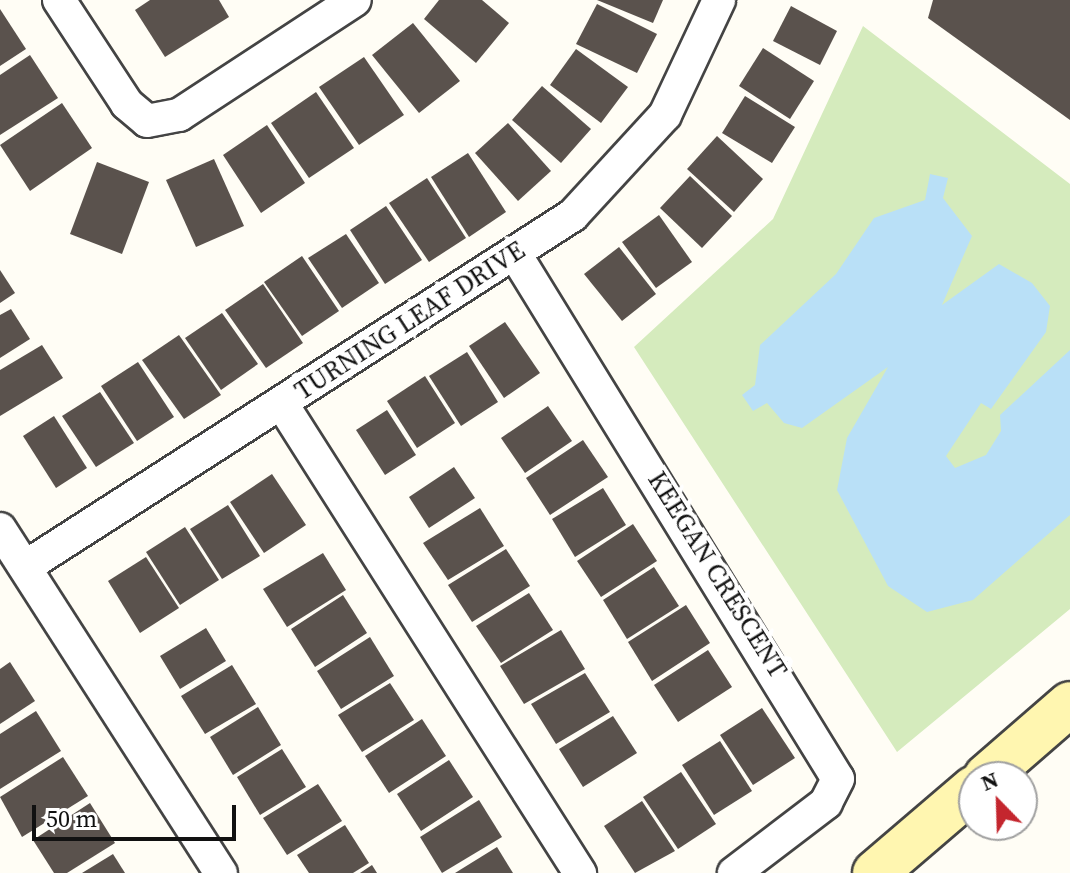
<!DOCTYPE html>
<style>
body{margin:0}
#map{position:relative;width:1070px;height:873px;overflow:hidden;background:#fffdf5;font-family:"Source Serif 4",serif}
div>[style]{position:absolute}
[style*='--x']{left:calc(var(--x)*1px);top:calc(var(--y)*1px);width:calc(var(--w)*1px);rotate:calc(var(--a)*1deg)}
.green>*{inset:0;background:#d5ebbd}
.water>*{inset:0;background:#b9e0f7}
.building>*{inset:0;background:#5a524d}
.roads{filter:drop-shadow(2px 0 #444) drop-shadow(-2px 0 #444) drop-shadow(0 2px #444) drop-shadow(0 -2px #444)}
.minor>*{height:32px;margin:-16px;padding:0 16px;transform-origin:16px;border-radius:16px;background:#fff}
.secondary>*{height:44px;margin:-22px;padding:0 22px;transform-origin:22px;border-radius:22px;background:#fff6b0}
span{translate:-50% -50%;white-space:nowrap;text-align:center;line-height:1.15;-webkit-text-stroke:8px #fff;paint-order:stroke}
.street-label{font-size:26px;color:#111}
.north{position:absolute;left:958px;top:761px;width:80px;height:80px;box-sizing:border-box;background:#fff;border:2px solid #a0a0a0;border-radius:50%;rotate:337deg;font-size:22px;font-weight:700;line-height:32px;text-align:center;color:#111}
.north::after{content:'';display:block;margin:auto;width:28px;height:36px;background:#c4262e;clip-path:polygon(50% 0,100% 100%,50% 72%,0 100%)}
.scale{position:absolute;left:32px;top:805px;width:204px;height:36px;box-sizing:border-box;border:4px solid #111;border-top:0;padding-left:10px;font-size:24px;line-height:28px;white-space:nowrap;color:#111;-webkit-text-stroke:6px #fff;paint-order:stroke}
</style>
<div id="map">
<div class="green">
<div style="clip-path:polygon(863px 26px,1070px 184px,1070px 609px,897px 752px,634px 347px,773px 219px)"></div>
</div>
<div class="water">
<div style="clip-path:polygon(930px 174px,948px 178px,943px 198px,972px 236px,942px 305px,999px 264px,1032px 283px,1050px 306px,1046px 332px,991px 409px,981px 403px,946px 456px,955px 468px,986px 455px,1001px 431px,1000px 415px,1070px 350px,1070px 515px,973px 600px,927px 612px,888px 586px,837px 490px,847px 438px,888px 367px,802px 428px,784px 423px,767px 403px,753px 411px,742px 395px,755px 385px,760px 345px,836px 274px,874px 218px,925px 200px)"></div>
</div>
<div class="building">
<div style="clip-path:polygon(150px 0,219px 0,229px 17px,165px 57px,135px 10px)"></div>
<div style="clip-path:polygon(439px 0,482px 0,509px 23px,476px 63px,424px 19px)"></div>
<div style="clip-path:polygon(597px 0,663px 0,653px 23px)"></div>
<div style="clip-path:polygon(933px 0,1070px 0,1070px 120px,928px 18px)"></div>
<div style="clip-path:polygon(597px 4px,657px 34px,637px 73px,576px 44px)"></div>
<div style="clip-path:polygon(791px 6px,837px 31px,820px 65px,773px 41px)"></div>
<div style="clip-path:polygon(0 9px,26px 49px,0 66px)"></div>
<div style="clip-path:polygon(413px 23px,460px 81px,419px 113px,372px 55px)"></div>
<div style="clip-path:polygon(763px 48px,814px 81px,790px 119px,739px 86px)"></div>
<div style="clip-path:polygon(576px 49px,628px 87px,601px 123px,550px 85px)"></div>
<div style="clip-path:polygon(30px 55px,58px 98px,0 135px,0 75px)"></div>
<div style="clip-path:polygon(364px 57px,404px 115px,359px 145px,319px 87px)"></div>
<div style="clip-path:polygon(542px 86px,591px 129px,561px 163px,512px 120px)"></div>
<div style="clip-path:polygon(316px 92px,354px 148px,309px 178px,271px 123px)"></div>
<div style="clip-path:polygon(745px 96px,795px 127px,772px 163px,722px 133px)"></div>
<div style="clip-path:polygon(62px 103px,92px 148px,30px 191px,0 145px)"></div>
<div style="clip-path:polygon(508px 123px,551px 171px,518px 201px,475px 153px)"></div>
<div style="clip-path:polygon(267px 125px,305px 183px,261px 213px,223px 155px)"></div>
<div style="clip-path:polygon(717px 136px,763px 179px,734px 212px,687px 169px)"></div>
<div style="clip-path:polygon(468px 153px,506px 212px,469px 237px,431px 177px)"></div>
<div style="clip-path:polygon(214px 159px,244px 226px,196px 247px,166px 180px)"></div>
<div style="clip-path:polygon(97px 162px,149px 182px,122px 254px,70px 234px)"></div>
<div style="clip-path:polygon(690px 176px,732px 216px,702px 248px,660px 208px)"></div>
<div style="clip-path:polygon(427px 178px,466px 238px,429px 262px,389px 203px)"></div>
<div style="clip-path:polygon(386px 206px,422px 260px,385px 284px,350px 230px)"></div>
<div style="clip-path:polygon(659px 215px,692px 262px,656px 288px,622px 242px)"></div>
<div style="clip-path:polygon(346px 234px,379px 283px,342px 308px,308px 258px)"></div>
<div style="clip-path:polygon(619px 247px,656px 294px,622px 321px,584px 274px)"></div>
<div style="clip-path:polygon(302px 256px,339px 311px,302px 336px,264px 282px)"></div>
<div style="clip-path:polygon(0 270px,15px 293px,0 303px)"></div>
<div style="clip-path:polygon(263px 284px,303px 343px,266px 368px,225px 310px)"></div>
<div style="clip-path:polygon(11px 309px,30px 339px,0 358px,0 315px)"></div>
<div style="clip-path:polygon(222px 313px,258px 364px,221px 390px,185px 338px)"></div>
<div style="clip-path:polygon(505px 322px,540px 373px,504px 398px,469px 346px)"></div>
<div style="clip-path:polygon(179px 335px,221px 395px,184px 419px,142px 360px)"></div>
<div style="clip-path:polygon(42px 345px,63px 378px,0 416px,0 370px)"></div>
<div style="clip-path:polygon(467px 352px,498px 402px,461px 426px,429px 376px)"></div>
<div style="clip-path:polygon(138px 362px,174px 417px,137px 441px,101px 386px)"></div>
<div style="clip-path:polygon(425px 376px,455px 423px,417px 448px,387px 401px)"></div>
<div style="clip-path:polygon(100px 392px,134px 443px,96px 467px,62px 416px)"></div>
<div style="clip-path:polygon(548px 406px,572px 441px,525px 473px,501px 438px)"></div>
<div style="clip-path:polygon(387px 410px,416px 455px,385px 475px,356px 430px)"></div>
<div style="clip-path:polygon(54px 416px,87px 468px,56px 488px,23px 436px)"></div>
<div style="clip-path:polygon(583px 440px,608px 477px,550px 515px,526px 478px)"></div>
<div style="clip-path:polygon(454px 467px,475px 498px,429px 528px,409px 497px)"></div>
<div style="clip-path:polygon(272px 474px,306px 525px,264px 553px,230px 502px)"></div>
<div style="clip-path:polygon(603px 488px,626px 525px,575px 557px,552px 519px)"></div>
<div style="clip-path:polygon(228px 505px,260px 556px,222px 579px,190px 529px)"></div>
<div style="clip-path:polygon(480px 508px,504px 546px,448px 580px,423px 543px)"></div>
<div style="clip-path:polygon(633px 524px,657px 561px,601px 597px,577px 561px)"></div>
<div style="clip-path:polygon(185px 527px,219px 580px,180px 605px,146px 552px)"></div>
<div style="clip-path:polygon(506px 549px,530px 586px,472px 622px,448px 585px)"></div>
<div style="clip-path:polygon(323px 553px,346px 590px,287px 627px,263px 589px)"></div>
<div style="clip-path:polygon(146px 557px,179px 608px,140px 633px,108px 581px)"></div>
<div style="clip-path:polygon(654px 567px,679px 606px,627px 639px,603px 600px)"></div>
<div style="clip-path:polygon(529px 593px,553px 630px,501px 663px,476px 626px)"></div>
<div style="clip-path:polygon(343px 595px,367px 633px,315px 667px,291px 629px)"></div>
<div style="clip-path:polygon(686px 605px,710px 643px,652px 681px,628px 642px)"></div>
<div style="clip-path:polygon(206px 628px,226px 661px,180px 689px,160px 656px)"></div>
<div style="clip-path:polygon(561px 630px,585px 669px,524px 704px,500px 666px)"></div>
<div style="clip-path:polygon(370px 637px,394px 676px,341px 709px,317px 671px)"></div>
<div style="clip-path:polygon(708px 650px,732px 687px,678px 722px,654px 685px)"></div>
<div style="clip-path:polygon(10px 662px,35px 701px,0 724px,0 669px)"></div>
<div style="clip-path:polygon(232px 665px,256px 704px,205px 734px,181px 696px)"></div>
<div style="clip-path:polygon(585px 673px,610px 712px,556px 744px,531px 704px)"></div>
<div style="clip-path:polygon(390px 683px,414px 720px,362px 752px,338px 715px)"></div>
<div style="clip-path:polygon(258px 707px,281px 745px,233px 775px,210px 737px)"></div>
<div style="clip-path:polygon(762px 708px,795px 758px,753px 785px,720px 735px)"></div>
<div style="clip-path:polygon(36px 711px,61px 751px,0 789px,0 734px)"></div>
<div style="clip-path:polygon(613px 716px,637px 753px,583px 787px,559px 749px)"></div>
<div style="clip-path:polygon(422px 719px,446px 756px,389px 793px,365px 756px)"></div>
<div style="clip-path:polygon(720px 741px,752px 791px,714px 815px,682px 765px)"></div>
<div style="clip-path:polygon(282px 749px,306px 787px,260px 815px,237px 777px)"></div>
<div style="clip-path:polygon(63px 757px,88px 796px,22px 837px,0 797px)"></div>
<div style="clip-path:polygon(449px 760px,473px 797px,421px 831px,397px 794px)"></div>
<div style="clip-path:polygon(681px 772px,716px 824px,678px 849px,643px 797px)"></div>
<div style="clip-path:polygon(318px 784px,342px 821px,287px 855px,263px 818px)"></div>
<div style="clip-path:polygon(479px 800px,502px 837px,442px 873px,420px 837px)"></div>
<div style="clip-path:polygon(642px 801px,675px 851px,635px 873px,604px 826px)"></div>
<div style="clip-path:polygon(90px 803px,115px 843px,67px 873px,54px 873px,33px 840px)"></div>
<div style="clip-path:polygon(345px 825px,369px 863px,353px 873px,309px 873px,297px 855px)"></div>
<div style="clip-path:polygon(497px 847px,513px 873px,455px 873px)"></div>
<div style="clip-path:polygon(113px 854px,125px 873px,82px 873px)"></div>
<div style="clip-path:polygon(372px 865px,377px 873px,360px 873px)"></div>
</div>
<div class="roads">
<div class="minor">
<div style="--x:59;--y:0;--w:124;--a:56.8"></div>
<div style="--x:127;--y:104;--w:26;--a:40"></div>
<div style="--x:147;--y:121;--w:33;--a:-11"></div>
<div style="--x:179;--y:115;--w:210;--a:-33.2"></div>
<div style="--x:515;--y:254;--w:616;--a:58.4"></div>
<div style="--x:838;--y:779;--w:27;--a:117"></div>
<div style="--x:826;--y:803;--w:116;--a:142.7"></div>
<div style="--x:282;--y:404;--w:556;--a:57.57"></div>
<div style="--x:0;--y:529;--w:409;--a:57.3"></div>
<div style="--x:25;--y:567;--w:651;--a:-32.71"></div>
<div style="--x:573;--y:215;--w:136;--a:-47.4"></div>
<div style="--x:665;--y:115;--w:127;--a:-64.8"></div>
</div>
<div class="secondary">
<div style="--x:986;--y:777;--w:111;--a:-41"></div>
<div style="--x:875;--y:873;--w:130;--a:-40.6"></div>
</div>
</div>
<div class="street-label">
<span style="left:410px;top:321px;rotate:-33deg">TURNING LEAF DRIVE</span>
<span style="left:717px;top:575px;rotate:58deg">KEEGAN CRESCENT</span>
</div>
<div class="north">N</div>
<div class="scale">50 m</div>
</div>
